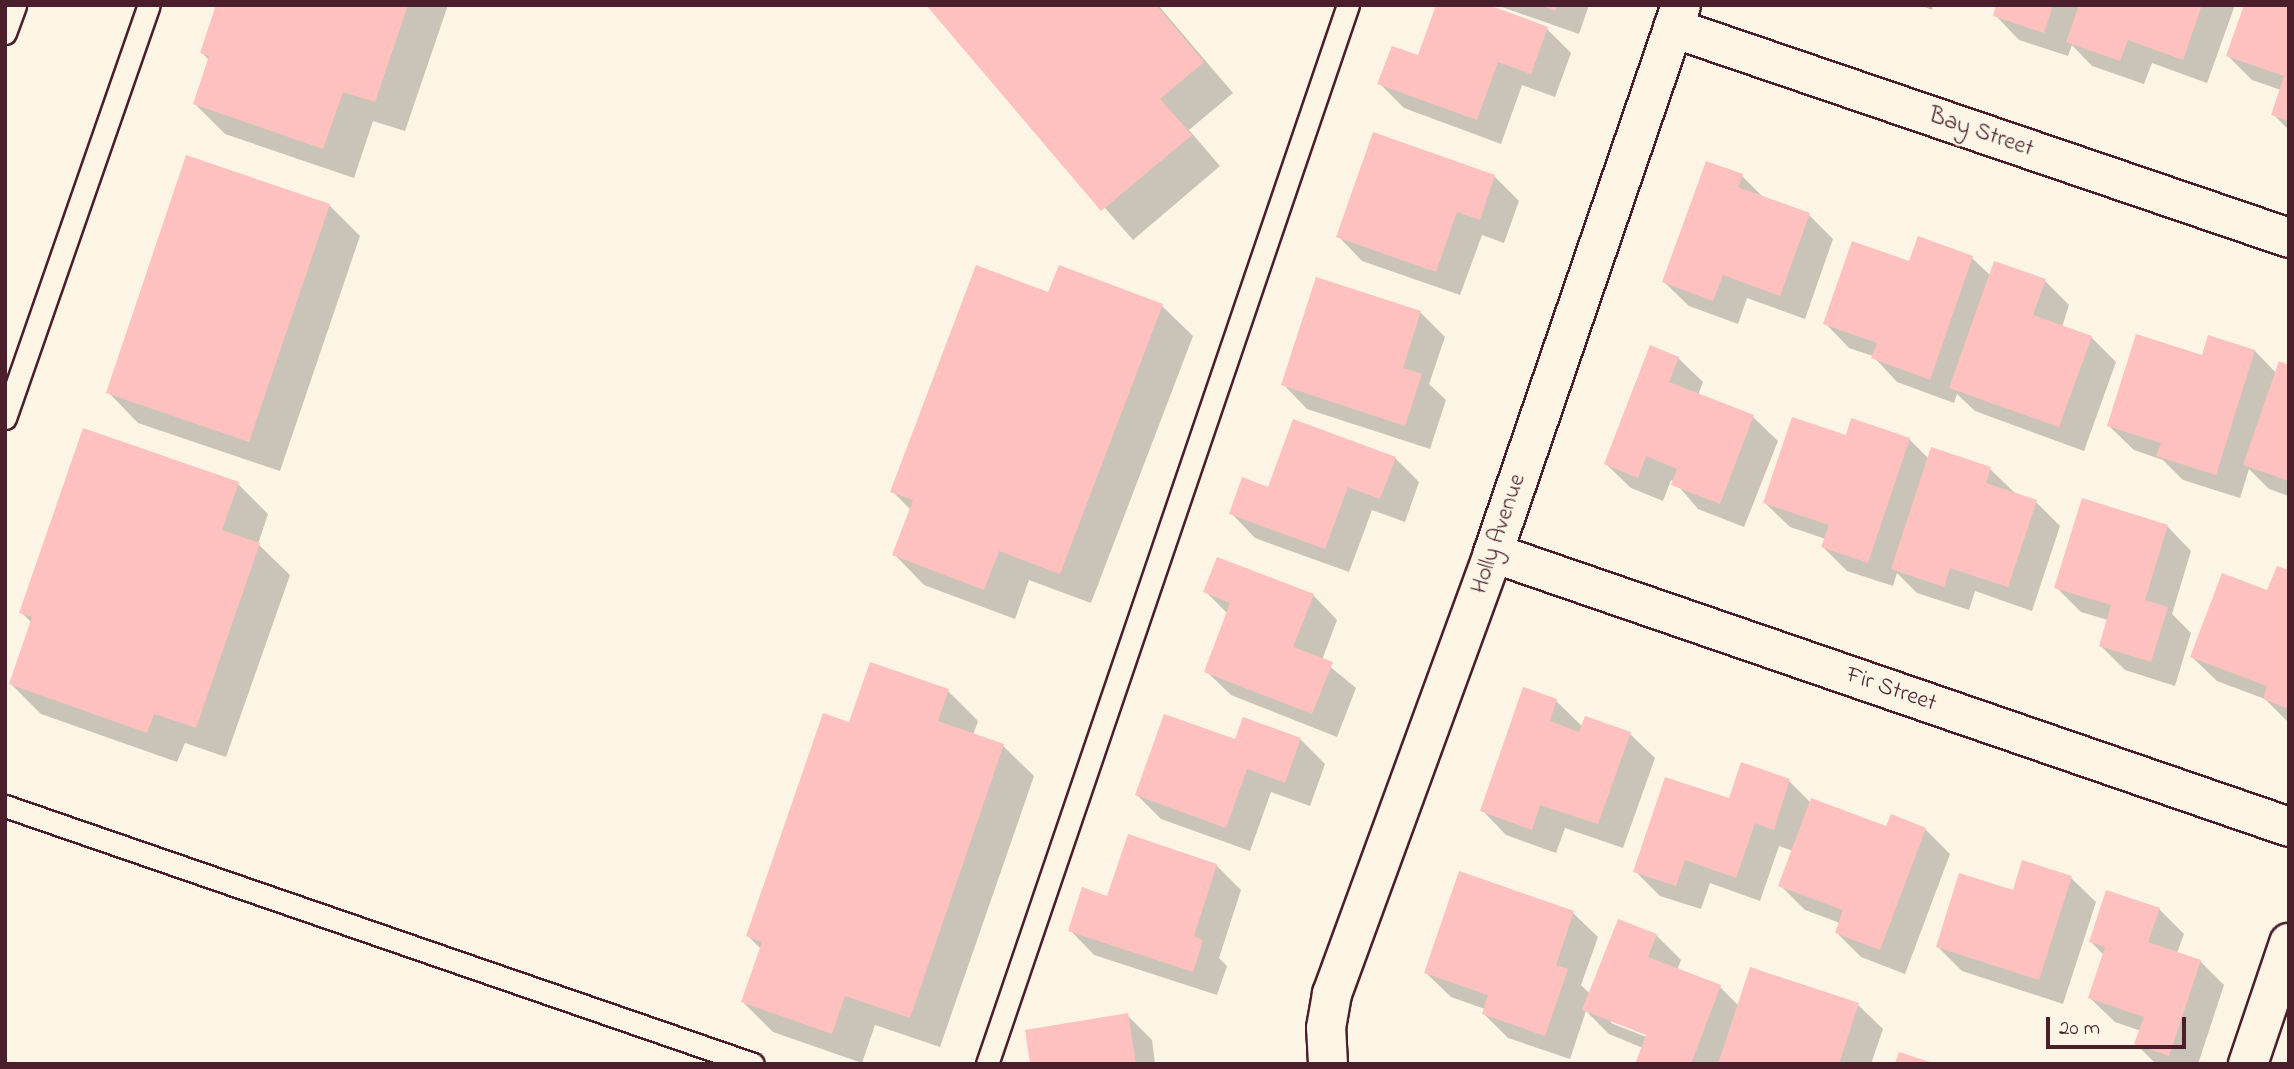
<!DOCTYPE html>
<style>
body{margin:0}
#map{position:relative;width:2294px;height:1069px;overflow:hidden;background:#fcf5e5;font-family:"Indie Flower",sans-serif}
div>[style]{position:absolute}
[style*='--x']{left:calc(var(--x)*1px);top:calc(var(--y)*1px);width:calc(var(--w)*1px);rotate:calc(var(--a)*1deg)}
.shadow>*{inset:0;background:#0003}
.building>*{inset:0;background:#fec1bf}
.roads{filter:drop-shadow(2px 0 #4a1f2b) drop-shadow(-2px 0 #4a1f2b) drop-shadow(0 2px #4a1f2b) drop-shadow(0 -2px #4a1f2b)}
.lane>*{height:21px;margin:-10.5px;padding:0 10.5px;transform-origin:10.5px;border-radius:10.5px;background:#fcf5e5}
.street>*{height:38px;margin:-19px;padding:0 19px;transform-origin:19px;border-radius:19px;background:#fcf5e5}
span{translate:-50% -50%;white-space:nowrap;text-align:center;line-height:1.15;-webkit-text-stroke:5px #fcf5e5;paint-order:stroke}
.street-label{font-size:24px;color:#4a1f2b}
.frame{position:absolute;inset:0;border:7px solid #4a1f2b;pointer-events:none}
.scale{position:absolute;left:2046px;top:1017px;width:140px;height:32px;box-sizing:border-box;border:4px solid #4a1f2b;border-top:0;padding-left:9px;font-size:21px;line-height:24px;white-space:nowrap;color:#4a1f2b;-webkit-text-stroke:5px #fcf5e5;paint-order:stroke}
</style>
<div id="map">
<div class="shadow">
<div style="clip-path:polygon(218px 5px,448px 5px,405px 131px,373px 121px,354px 178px,225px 134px,195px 104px,210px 61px,202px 53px)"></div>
<div style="clip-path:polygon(928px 5px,1158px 5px,1233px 93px,1189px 130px,1220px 166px,1133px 240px)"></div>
<div style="clip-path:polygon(1496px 5px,1589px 5px,1579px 34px)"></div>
<div style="clip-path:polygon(1920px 5px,1933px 5px,1932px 10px)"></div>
<div style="clip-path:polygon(1998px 5px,2235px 5px,2207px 83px,2152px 63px,2144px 84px,2092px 66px,2072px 45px,2068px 56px,2019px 40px,1995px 15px)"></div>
<div style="clip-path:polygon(2289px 5px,2289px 130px,2273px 114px,2281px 90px,2252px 80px,2228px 56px)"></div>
<div style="clip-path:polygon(1547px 29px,1571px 53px,1555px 97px,1522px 85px,1501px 144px,1404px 108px,1379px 83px,1419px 57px)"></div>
<div style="clip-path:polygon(187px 158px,330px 206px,360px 236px,280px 471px,138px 423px,108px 392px)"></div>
<div style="clip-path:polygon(1494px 176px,1519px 201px,1504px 243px,1482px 235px,1460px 295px,1362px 261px,1338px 236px)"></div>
<div style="clip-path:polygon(1742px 176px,1764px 198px,1809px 215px,1833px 239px,1805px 319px,1747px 298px,1738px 324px,1689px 306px,1664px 282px)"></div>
<div style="clip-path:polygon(1972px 258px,1991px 276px,2045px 281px,2069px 305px,2062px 327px,2091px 337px,2116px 362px,2084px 451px,1975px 411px,1957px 394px,1954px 403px,1897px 382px,1873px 356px,1849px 348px,1825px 323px,1910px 263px)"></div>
<div style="clip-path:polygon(1060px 267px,1162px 306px,1193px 336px,1091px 603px,1029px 580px,1015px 619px,924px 585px,894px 554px,911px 510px,892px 491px,1049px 295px)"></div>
<div style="clip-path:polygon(1317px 279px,1421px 313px,1445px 337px,1429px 384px,1446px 400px,1430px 449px,1307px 409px,1283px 384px)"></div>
<div style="clip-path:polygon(2210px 338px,2255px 351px,2277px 374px,2289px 367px,2289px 496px,2269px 489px,2249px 469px,2240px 498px,2183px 480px,2163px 460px,2134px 450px,2109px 426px,2204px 357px)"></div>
<div style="clip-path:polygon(1678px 358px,1703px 382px,1698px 395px,1753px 417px,1778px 441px,1744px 527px,1698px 509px,1674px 481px,1671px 480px,1663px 501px,1631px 488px,1606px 464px)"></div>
<div style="clip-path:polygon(1847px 437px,1909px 439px,1929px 459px,1990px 469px,2015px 493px,2036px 502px,2060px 526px,2032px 611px,1975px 591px,1969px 610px,1917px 593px,1897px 573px,1893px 586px,1847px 571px,1823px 547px,1826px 539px,1790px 527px,1765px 503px)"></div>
<div style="clip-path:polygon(1395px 458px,1419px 482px,1405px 522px,1372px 510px,1349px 572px,1255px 538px,1231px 513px,1269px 489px)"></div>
<div style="clip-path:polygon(238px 484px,268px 514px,258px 544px,290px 575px,226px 757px,185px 743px,177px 762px,41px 714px,11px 684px,32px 623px,21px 612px)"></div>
<div style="clip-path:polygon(2167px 526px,2191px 551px,2172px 614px,2191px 633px,2175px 686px,2125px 670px,2101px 646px,2108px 620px,2081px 612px,2056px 587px)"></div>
<div style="clip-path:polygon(2289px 572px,2289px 723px,2265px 699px,2217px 681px,2192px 657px)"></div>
<div style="clip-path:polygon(1206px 592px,1313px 595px,1337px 620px,1322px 660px,1356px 688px,1337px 737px,1231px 695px,1206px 671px,1228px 614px)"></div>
<div style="clip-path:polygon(948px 691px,978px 721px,973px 735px,1003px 746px,1034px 776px,940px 1047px,875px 1025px,862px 1063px,773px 1032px,743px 1002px,761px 949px,748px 936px,850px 725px)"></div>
<div style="clip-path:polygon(1556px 701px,1583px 727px,1630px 734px,1655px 758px,1623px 848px,1565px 828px,1556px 853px,1506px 835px,1482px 810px)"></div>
<div style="clip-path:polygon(1300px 739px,1325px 764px,1310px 806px,1271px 792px,1250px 851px,1161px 819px,1137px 795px,1236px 741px)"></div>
<div style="clip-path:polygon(1789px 781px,1811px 803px,1887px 829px,1925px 829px,1950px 854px,1905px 974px,1861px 957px,1837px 933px,1840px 923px,1805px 910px,1780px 885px,1793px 851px,1779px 846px,1760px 901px,1710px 883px,1701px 909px,1660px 896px,1635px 871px,1730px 800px)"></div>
<div style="clip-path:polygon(1216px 865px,1241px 890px,1219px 958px,1227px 966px,1217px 995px,1094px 955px,1070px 930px)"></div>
<div style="clip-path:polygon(2071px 878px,2096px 902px,2063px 1004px,1962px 971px,1938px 947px,2014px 892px)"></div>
<div style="clip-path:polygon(2159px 909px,2184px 934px,2177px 953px,2200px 961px,2224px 985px,2198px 1064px,2156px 1064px,2136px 1044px,2141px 1031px,2115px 1022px,2090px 998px,2104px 955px,2091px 942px)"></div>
<div style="clip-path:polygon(evenodd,1573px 913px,1598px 937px,1581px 985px,1590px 994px,1656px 935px,1681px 960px,1677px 970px,1720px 987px,1739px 1006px,1858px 1005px,1883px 1029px,1871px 1064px,1637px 1064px,1643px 1048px,1609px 1034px,1586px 1011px,1570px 1059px,1508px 1038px,1484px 1014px,1485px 1009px,1451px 997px,1426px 973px,1573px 913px,1611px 1020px,1655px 1037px,1654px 1040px,1611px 1023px,1611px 1020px)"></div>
<div style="clip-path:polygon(1127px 1015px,1152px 1040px,1155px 1064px,1032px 1064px)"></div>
</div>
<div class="building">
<div style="clip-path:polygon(216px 5px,408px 5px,375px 102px,343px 92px,323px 149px,193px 104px,209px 56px,200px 53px)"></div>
<div style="clip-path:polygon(926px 5px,1156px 5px,1204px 62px,1160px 99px,1192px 135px,1101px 211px)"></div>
<div style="clip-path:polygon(1436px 5px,1489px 5px,1548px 27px,1531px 74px,1498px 62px,1477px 120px,1377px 84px,1392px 46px,1418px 55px)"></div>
<div style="clip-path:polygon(1540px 5px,1557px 5px,1555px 11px)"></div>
<div style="clip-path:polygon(1996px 5px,2053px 5px,2044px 33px,1993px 16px)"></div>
<div style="clip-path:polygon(2079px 5px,2202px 5px,2183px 60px,2128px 40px,2120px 61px,2066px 42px)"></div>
<div style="clip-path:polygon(2244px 5px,2289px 5px,2289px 121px,2271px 115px,2284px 76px,2226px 56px)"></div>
<div style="clip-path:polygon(1373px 132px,1495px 175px,1480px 220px,1457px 212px,1436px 272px,1336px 237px)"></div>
<div style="clip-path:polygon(186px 155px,330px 204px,249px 442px,106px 393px)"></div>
<div style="clip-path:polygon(1706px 161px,1743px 174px,1738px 187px,1810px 213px,1780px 296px,1723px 275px,1713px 301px,1662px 282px)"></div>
<div style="clip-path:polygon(1918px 236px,1973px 256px,1930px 380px,1871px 358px,1877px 343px,1823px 324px,1852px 241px,1909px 261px)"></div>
<div style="clip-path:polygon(1994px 261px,2046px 279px,2033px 315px,2092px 336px,2059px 427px,1949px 388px)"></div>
<div style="clip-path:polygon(976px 265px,1048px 292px,1059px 265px,1163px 304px,1060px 574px,999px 551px,984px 590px,892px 555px,913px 500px,890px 492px)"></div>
<div style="clip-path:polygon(1316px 277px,1421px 311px,1403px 368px,1422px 374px,1405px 426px,1281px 385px)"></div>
<div style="clip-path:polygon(2136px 334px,2202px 355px,2208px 335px,2255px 350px,2216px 475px,2156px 456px,2161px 443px,2107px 426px)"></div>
<div style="clip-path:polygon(1650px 345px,1679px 357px,1669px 382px,1754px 415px,1720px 504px,1671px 485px,1677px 469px,1646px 456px,1638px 478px,1604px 464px)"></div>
<div style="clip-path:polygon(2279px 361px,2289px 365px,2289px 481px,2243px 465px)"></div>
<div style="clip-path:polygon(1792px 417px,1846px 435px,1851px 418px,1910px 438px,1868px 563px,1821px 547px,1829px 525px,1763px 503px)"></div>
<div style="clip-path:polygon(1293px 419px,1396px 457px,1380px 499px,1348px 487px,1325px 549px,1229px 514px,1242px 477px,1268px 487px)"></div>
<div style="clip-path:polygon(83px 428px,239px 482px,222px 530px,260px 543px,196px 728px,154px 714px,147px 733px,9px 684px,32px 617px,19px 613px)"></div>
<div style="clip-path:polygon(1931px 447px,1991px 467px,1986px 483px,2037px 500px,2008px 587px,1950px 568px,1944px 587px,1891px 569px)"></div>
<div style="clip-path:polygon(2082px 498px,2168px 525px,2145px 600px,2168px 607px,2151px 662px,2099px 646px,2111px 605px,2054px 588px)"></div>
<div style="clip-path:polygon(1217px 557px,1314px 594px,1293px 647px,1333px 662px,1312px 714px,1204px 672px,1230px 603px,1203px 592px)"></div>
<div style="clip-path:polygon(2277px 566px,2289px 570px,2289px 709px,2263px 699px,2267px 686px,2190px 657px,2222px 573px,2267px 590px)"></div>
<div style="clip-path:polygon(870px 662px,949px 689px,938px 721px,1004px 744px,910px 1018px,845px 996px,832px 1034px,741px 1002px,762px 942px,746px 936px,823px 713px,849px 722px)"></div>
<div style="clip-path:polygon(1523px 687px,1557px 699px,1550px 721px,1579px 732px,1585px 716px,1631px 732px,1598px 824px,1540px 805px,1532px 830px,1480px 811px)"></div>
<div style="clip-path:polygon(1164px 714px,1235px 739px,1243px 717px,1301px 738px,1285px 783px,1247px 769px,1226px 828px,1135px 795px)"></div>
<div style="clip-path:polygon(1741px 762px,1790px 779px,1774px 830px,1755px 823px,1736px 878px,1685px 860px,1676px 886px,1633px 872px,1665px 777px,1729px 798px)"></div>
<div style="clip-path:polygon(1811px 798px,1886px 826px,1891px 814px,1926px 828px,1880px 950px,1835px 933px,1843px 910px,1778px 886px)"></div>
<div style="clip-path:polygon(1128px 834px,1217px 864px,1194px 936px,1203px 940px,1193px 972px,1068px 931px,1082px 887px,1107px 896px)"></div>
<div style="clip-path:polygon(2022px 860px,2072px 876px,2039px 980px,1936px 947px,1959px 873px,2013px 890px)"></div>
<div style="clip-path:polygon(1459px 871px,1574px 911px,1556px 965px,1568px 969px,1545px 1036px,1482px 1014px,1488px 995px,1424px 973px)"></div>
<div style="clip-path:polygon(2106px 890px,2160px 908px,2148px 942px,2201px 960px,2169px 1056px,2134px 1044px,2144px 1017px,2088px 998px,2105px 947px,2089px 942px)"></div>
<div style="clip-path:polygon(1618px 919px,1657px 934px,1648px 957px,1721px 985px,1691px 1064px,1635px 1064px,1646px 1035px,1582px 1010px)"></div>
<div style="clip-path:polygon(1750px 967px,1859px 1003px,1839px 1064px,1718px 1064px)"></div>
<div style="clip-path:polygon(1128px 1013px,1136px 1064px,1030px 1064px,1025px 1030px)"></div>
<div style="clip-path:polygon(1899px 1052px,1933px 1063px,1933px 1064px,1895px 1064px)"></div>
</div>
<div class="roads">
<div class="lane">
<div style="--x:5;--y:33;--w:30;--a:-70"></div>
<div style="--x:5;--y:418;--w:437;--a:-70.8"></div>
<div style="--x:5;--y:806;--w:791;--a:19.03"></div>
<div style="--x:987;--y:1064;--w:1119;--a:-71.18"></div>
</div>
<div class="street">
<div style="--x:1673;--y:28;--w:651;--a:18.82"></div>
<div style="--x:1493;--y:553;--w:842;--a:18.99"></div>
<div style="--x:1328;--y:1064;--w:36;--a:-93"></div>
<div style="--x:1326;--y:1028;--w:35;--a:-80"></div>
<div style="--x:1332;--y:994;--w:469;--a:-69.9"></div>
<div style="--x:1493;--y:553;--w:579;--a:-71.06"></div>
<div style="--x:2248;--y:1064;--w:128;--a:-71.3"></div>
</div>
</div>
<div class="street-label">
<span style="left:1981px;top:133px;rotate:19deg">Bay Street</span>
<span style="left:1499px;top:534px;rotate:-71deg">Holly Avenue</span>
<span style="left:1891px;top:690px;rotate:19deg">Fir Street</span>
</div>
<div class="frame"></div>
<div class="scale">20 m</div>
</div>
